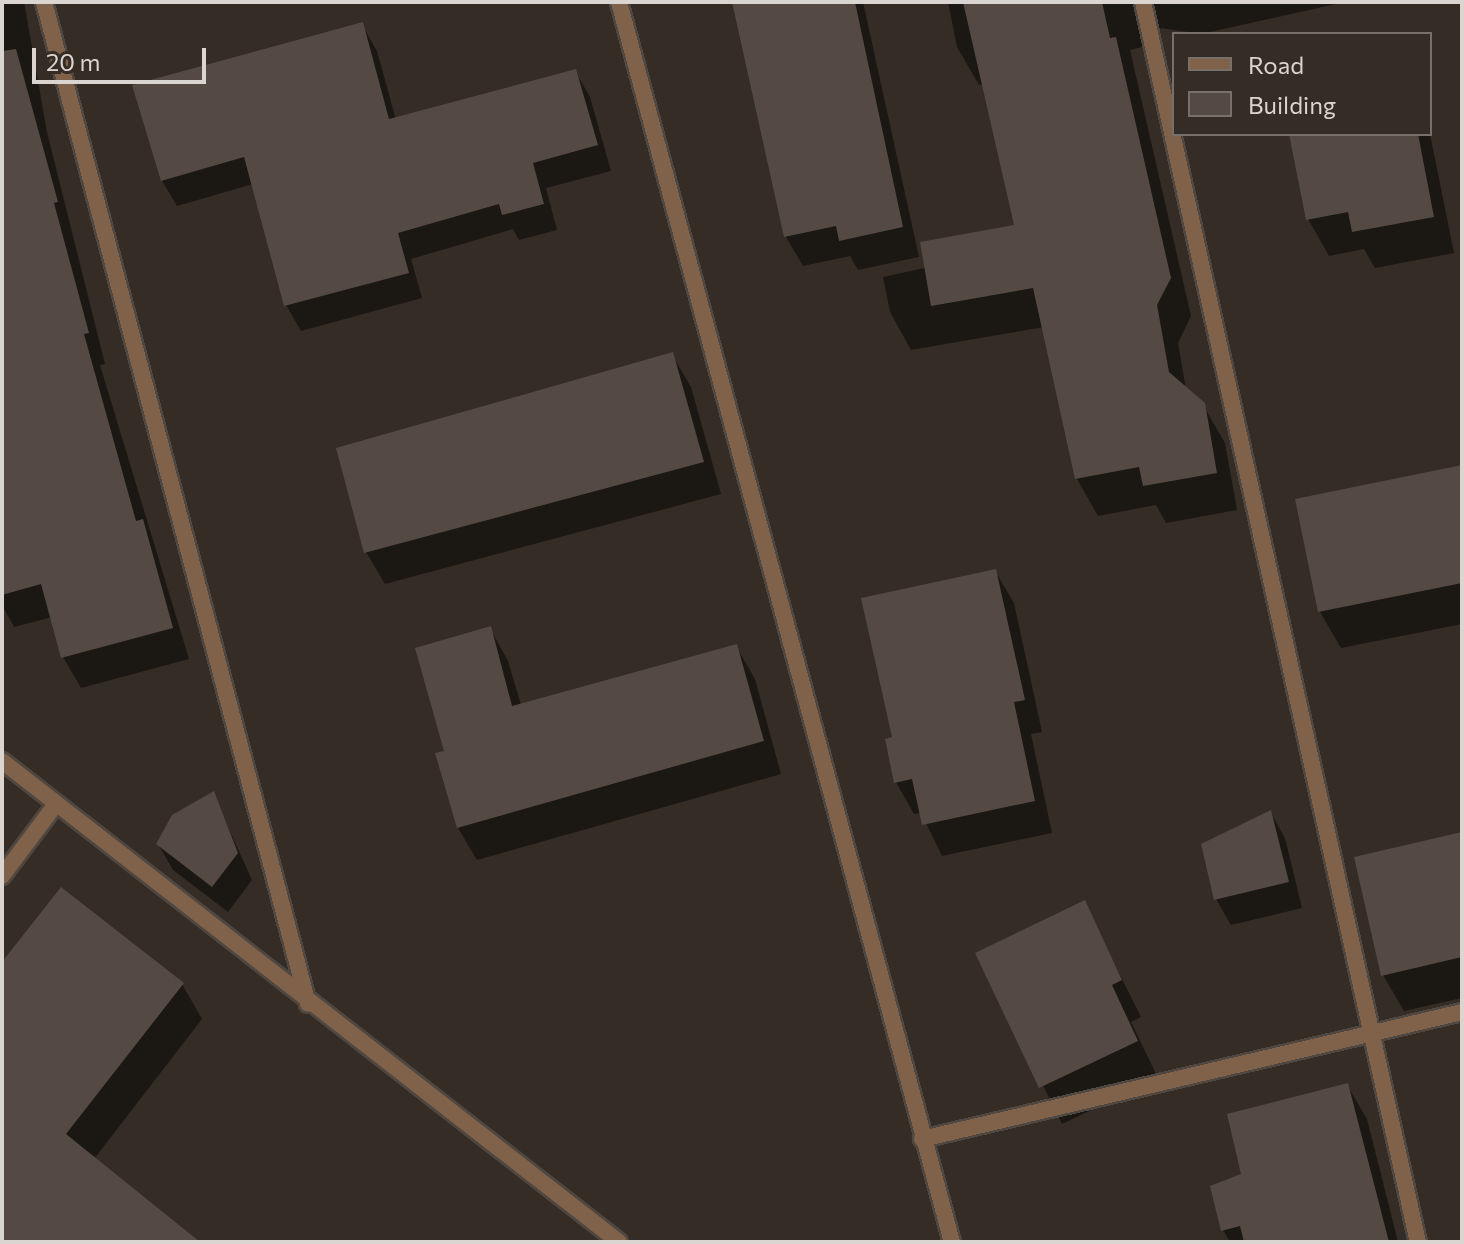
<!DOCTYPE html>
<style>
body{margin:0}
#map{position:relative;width:1464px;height:1244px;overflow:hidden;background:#342c25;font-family:Commissioner,sans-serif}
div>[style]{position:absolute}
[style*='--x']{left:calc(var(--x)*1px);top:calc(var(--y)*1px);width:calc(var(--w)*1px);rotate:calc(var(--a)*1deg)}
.shadow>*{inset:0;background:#0007}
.building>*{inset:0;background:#544a43}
.roads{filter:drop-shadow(2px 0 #4f4741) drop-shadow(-2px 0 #4f4741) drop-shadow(0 2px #4f4741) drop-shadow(0 -2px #4f4741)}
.minor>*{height:16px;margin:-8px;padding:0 8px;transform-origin:8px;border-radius:8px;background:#806149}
span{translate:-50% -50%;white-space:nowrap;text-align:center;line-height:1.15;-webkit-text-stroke:8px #342c25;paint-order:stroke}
.frame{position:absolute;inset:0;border:4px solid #dbd5d1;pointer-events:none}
.legend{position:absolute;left:1172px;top:32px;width:260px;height:104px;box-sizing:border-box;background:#342c25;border:2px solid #77706a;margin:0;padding:10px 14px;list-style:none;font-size:24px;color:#dbd5d1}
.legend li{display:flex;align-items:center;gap:16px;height:40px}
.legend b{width:40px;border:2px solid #77706a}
.scale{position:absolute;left:32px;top:48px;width:174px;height:36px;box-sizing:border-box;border:4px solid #dbd5d1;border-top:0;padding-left:10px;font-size:24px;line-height:28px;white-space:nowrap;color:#dbd5d1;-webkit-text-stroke:6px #342c25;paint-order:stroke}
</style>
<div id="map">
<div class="shadow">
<div style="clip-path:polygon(2px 2px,24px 2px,47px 132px,105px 364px,100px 365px,189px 659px,81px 688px,63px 657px,52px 617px,14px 627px,2px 605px)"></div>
<div style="clip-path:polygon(736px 2px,863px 2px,919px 257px,858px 270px,850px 256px,803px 266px,786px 237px)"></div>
<div style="clip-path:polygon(948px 2px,1345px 2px,1201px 34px,1161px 28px,1154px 44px,1130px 50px,1191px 316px,1178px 343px,1186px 389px,1203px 405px,1225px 443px,1237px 510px,1166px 523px,1156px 505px,1098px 516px,1077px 479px,1044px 327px,911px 350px,890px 312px,883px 277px,998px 252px,1017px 227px,984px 84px,979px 85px,957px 47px)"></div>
<div style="clip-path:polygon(362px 25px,377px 51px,396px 120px,575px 71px,590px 97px,611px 171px,546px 188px,557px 230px,519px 240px,513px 229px,411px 259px,422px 298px,301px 331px,286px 305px,253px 184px,177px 206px,162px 181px)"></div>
<div style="clip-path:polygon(1291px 134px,1430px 134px,1454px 253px,1375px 268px,1364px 249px,1329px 256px,1308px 219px)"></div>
<div style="clip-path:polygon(672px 355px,691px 387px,721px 494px,385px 584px,366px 552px,518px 396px)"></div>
<div style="clip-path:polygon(1462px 467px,1462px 624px,1341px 648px,1320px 612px)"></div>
<div style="clip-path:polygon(995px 571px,1014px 603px,1042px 732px,1031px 734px,1052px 833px,942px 856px,921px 813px,914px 814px,896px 782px,894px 739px)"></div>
<div style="clip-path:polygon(490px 628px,508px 661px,521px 705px,736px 646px,755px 679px,781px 774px,477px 860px,458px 828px,438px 755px,446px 752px)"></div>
<div style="clip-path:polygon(213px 794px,252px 880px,228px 912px,173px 870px,158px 844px)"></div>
<div style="clip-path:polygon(1271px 813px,1285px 838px,1302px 908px,1231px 925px,1216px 899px)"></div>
<div style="clip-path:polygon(1462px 834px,1462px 998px,1404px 1011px,1383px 975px)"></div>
<div style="clip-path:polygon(1084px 903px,1141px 1017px,1131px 1022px,1158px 1078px,1062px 1124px,978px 954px)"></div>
<div style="clip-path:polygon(2px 966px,182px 984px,202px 1019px,94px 1159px,197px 1242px,2px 1242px)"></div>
<div style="clip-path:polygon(1347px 1085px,1367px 1119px,1398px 1242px,1230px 1242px,1223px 1230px,1244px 1176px)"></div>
</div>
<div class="building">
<div style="clip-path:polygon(732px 2px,855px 2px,903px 227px,839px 241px,836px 226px,784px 237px)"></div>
<div style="clip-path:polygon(963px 2px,1102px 2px,1110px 38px,1116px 37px,1171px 278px,1157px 305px,1169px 372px,1205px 403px,1217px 473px,1143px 486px,1139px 467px,1075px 479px,1033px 288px,931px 306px,920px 242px,1014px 225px)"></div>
<div style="clip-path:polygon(363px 22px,389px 119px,576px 69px,598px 145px,533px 163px,544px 204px,502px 215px,499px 204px,398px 233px,409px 273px,284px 306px,244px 157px,161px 181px,132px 85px)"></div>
<div style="clip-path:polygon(16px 49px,58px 202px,54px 203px,89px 333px,84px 334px,136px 521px,143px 519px,173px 628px,61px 658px,41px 584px,2px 595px,2px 51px)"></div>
<div style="clip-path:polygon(1289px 134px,1418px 134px,1434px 217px,1352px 232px,1348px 212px,1306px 220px)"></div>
<div style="clip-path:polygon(673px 352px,704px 462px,364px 553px,336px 448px)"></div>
<div style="clip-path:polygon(1462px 465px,1462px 583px,1318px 612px,1295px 499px)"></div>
<div style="clip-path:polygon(996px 569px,1025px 700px,1014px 702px,1035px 801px,922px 825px,912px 779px,894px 783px,885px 739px,892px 737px,861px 598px)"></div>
<div style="clip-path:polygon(491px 626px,512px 706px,737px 644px,764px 741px,457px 828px,435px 753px,444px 751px,415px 648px)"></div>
<div style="clip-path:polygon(214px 791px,238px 853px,212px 887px,156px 844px,172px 815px)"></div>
<div style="clip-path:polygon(1271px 810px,1289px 882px,1214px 900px,1201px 844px)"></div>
<div style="clip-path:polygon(1462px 832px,1462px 957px,1381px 976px,1354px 857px)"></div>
<div style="clip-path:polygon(61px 887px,184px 983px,66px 1134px,200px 1242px,2px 1242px,2px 962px)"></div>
<div style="clip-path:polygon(1085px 900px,1122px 980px,1112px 985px,1138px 1041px,1039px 1088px,975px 953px)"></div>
<div style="clip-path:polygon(1348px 1083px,1389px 1242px,1244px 1242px,1240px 1226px,1221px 1231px,1210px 1186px,1241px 1174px,1227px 1114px)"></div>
</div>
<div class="roads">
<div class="minor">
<div style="--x:44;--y:2;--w:1036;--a:75.24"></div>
<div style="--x:619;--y:2;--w:1284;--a:74.97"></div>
<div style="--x:1143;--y:2;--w:1270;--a:77.5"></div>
<div style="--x:2;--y:761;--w:782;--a:37.94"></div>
<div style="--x:2;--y:876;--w:90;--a:-53.1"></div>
<div style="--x:922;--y:1139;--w:555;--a:-13.23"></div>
</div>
</div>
<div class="frame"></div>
<ul class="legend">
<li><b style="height:10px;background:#806149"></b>Road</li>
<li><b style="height:22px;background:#544a43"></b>Building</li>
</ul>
<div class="scale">20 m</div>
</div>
